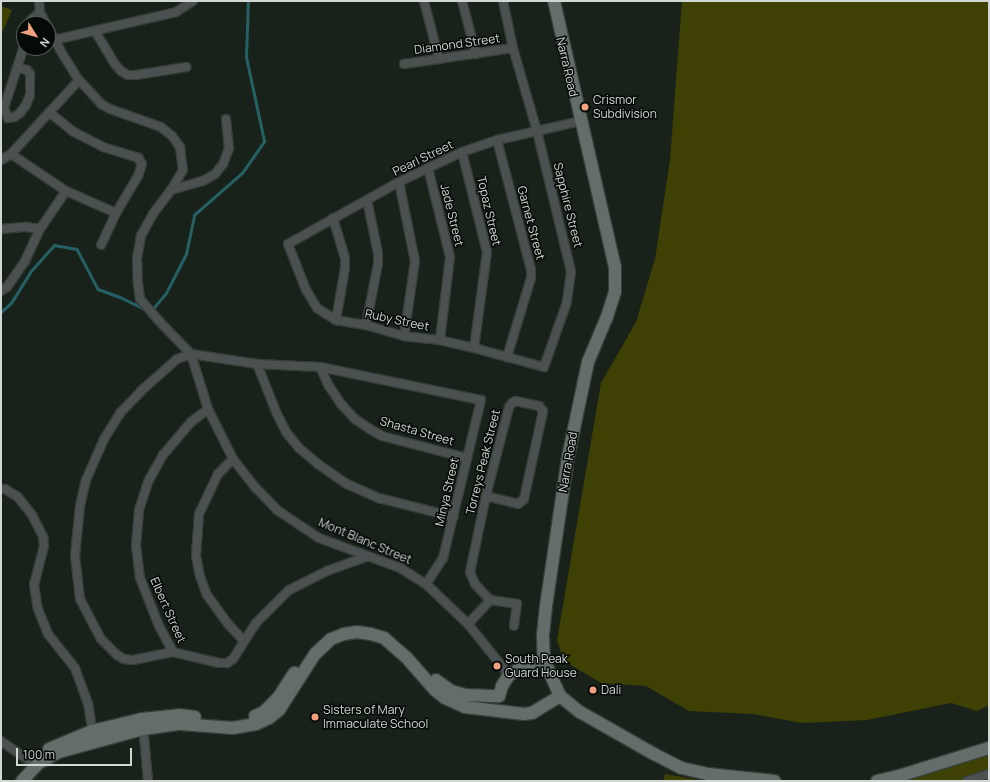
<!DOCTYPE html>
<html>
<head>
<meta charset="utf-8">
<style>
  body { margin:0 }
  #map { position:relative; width:990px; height:782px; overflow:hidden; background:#18221b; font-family:Manrope,sans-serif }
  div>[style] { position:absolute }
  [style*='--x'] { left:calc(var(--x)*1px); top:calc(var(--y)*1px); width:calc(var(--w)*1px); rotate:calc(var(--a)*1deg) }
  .green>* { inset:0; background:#3f4003 }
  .stream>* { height:2.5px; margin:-1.25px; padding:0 1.25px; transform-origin:1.25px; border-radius:1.25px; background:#256164 }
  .roads { filter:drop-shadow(1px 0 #363f38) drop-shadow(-1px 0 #363f38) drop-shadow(0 1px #363f38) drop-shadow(0 -1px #363f38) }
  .street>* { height:8px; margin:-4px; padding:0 4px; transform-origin:4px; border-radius:4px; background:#4b5150 }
  .secondary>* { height:12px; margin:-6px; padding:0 6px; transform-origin:6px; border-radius:6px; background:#636e6b }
  .dots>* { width:11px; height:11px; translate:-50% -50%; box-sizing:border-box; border:2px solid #060a07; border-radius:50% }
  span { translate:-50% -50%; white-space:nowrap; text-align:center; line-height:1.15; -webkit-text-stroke:3px #060a07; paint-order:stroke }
  .street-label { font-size:12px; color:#d1d8d3 }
  .poi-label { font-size:12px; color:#d1d8d3 }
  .left { translate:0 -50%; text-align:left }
  .frame { position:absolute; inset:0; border:2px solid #d1d8d3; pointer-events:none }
  .north { position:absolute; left:16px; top:16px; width:40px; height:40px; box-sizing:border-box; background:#060a07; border:1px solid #575c59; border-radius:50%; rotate:127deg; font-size:11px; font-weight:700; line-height:16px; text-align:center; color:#d1d8d3 }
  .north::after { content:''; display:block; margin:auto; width:14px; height:18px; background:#f2a080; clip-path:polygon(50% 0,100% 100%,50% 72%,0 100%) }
  .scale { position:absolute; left:16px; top:748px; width:116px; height:18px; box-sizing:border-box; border:2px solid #d1d8d3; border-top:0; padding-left:5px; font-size:12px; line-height:14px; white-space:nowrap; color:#d1d8d3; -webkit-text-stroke:3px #060a07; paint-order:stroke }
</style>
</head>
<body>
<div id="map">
  <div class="green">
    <div style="clip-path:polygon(682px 1px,989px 1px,989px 705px,977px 711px,951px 703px,867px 720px,802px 723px,753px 714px,689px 711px,646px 686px,601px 683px,564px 661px,557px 640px,601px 383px,636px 322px,655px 259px,670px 160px)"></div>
    <div style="clip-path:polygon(1px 6px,12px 10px,3px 31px,1px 30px)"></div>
    <div style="clip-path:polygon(989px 753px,989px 781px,894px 781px)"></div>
    <div style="clip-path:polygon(665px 774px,704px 781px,663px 781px)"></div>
  </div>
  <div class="stream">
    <div style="--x:151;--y:311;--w:23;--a:-50"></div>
    <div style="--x:166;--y:293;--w:44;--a:-62.9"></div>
    <div style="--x:186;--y:254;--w:40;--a:-78"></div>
    <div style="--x:194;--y:215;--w:64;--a:-41.2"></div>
    <div style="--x:242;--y:173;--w:39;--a:-55"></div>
    <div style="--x:264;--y:141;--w:86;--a:-102.1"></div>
    <div style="--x:246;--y:57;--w:56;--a:-88"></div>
    <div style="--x:1;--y:312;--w:13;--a:-42"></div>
    <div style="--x:11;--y:303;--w:36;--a:-58"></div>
    <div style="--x:30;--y:272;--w:36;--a:-48"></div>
    <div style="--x:54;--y:245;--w:23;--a:10"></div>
    <div style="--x:77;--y:249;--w:45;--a:62.3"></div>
    <div style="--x:98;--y:289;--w:23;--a:20"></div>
    <div style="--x:120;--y:297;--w:28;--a:26"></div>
  </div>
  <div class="roads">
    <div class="street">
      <div style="--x:39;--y:1;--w:11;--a:85"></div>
      <div style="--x:40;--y:12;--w:13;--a:63"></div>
      <div style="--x:424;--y:1;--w:60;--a:75.5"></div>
      <div style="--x:462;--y:1;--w:55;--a:75.2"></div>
      <div style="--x:503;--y:1;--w:48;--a:78"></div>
      <div style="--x:513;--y:48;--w:86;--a:73.9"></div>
      <div style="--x:537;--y:131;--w:145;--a:76.4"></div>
      <div style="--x:571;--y:272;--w:30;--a:98"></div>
      <div style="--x:567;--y:302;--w:69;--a:109.5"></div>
      <div style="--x:544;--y:367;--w:73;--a:-164.8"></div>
      <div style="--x:474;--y:348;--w:35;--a:-167"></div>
      <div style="--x:440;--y:340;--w:36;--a:-174"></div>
      <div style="--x:404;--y:336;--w:40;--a:-164"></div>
      <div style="--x:366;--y:325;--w:30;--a:-171"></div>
      <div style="--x:336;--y:320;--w:22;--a:-148"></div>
      <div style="--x:317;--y:308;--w:21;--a:-121"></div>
      <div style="--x:306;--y:290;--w:49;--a:-111.4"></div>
      <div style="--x:288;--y:244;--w:127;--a:-29.2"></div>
      <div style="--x:399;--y:182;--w:70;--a:-25.5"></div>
      <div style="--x:462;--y:152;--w:37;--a:-19"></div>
      <div style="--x:497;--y:140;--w:41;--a:-12.7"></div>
      <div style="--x:537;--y:131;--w:44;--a:-13.1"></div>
      <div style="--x:30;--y:24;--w:4;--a:-76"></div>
      <div style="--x:31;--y:20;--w:12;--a:-42"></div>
      <div style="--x:48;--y:27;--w:26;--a:62"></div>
      <div style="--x:60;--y:50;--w:36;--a:58"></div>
      <div style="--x:79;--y:80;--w:33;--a:47"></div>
      <div style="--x:101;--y:104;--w:10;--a:29"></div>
      <div style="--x:110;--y:109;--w:54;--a:19.4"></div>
      <div style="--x:161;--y:127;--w:14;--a:39"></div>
      <div style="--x:172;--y:136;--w:14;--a:54"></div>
      <div style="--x:180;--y:147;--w:23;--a:83"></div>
      <div style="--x:183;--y:170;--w:23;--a:121"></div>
      <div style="--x:171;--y:190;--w:30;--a:127"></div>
      <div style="--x:153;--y:214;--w:25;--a:119"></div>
      <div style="--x:141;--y:236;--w:23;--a:100"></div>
      <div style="--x:137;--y:259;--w:25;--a:88"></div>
      <div style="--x:138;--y:284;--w:15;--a:82"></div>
      <div style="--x:140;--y:299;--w:28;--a:49"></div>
      <div style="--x:158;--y:320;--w:47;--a:45.9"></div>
      <div style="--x:191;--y:354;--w:58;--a:72.8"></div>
      <div style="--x:208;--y:409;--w:56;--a:63.4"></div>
      <div style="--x:233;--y:459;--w:37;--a:52"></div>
      <div style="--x:256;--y:488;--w:30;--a:46"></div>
      <div style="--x:277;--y:510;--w:50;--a:33.7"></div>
      <div style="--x:319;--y:538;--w:86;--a:20.3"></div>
      <div style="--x:400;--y:568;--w:31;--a:32"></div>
      <div style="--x:426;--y:584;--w:58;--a:43.6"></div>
      <div style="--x:468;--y:624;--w:65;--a:51.2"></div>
      <div style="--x:95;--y:31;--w:39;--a:59"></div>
      <div style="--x:115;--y:64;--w:9;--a:49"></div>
      <div style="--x:121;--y:71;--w:8;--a:30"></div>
      <div style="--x:128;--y:75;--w:8;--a:0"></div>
      <div style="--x:136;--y:75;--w:51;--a:-9.1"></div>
      <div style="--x:54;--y:40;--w:125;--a:-12.9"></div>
      <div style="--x:176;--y:12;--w:20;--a:-33"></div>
      <div style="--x:404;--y:64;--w:110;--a:-8.4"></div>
      <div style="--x:17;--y:68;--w:10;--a:11"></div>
      <div style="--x:27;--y:70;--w:5;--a:53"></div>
      <div style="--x:30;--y:74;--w:21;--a:90"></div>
      <div style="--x:30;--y:95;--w:11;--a:112"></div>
      <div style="--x:26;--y:105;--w:10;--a:127"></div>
      <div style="--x:20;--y:113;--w:7;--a:146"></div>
      <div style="--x:14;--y:117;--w:6;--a:171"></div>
      <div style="--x:8;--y:118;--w:11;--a:-112"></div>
      <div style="--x:4;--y:108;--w:65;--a:-72.1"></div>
      <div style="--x:49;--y:112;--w:32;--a:39"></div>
      <div style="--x:74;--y:132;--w:33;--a:27"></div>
      <div style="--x:103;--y:147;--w:37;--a:17"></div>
      <div style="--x:138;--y:158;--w:7;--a:56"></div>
      <div style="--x:142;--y:164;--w:13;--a:108"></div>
      <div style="--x:138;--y:176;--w:43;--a:120.7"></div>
      <div style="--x:116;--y:213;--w:35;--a:115"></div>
      <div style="--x:497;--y:140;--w:134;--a:75.3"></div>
      <div style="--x:531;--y:270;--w:8;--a:90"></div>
      <div style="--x:531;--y:278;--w:83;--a:106.9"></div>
      <div style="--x:462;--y:152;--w:103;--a:76"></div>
      <div style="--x:487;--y:252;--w:97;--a:97.7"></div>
      <div style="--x:11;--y:154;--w:66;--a:33.9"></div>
      <div style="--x:66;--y:191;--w:55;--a:23.7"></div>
      <div style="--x:1;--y:160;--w:12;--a:-31"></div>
      <div style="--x:11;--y:154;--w:100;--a:-47.4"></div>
      <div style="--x:428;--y:168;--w:92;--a:76.1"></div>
      <div style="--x:450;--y:257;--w:84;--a:96.9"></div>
      <div style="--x:399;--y:182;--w:81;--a:78.6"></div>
      <div style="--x:415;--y:261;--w:76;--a:98.3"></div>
      <div style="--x:171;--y:190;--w:33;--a:-16"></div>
      <div style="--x:203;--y:181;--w:14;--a:-30"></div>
      <div style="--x:215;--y:174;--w:13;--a:-51"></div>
      <div style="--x:223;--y:164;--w:17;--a:-69"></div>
      <div style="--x:229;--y:148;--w:29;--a:-96"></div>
      <div style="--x:333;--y:218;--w:42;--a:73.3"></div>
      <div style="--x:345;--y:258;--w:10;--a:90"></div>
      <div style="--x:345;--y:268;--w:53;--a:99.8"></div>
      <div style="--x:1;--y:229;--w:25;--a:-5"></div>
      <div style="--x:26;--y:227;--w:14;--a:8"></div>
      <div style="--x:1;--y:291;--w:7;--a:-34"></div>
      <div style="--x:7;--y:287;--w:32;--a:-55"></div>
      <div style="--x:25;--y:261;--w:35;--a:-65"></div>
      <div style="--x:40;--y:229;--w:46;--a:-55.6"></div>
      <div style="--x:366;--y:325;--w:62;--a:-78.9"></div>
      <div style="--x:378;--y:264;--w:11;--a:-90"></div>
      <div style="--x:378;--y:253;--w:54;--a:-101.7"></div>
      <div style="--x:257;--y:364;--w:54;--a:68.2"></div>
      <div style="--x:277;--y:414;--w:20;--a:63"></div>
      <div style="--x:286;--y:432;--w:21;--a:51"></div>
      <div style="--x:299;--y:448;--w:25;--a:40"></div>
      <div style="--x:318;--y:464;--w:35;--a:35"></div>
      <div style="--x:347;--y:484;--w:35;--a:24"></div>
      <div style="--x:379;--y:498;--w:77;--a:14.2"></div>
      <div style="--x:320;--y:367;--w:21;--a:65"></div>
      <div style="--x:329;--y:386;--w:22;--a:56"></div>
      <div style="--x:341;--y:404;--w:21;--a:47"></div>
      <div style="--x:355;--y:419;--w:18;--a:34"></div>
      <div style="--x:370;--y:429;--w:14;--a:30"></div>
      <div style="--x:382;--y:436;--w:88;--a:14.5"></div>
      <div style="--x:233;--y:459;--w:21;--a:135"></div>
      <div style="--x:218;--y:474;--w:44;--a:115.4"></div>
      <div style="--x:199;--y:514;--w:42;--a:94.1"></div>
      <div style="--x:196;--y:556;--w:20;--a:79"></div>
      <div style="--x:200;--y:576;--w:20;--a:70"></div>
      <div style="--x:207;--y:595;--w:36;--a:54"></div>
      <div style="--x:228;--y:624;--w:23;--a:47"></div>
      <div style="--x:1;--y:489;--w:4;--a:0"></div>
      <div style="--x:5;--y:489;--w:15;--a:32"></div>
      <div style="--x:18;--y:497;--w:23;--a:52"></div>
      <div style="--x:32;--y:515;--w:25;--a:63"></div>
      <div style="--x:43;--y:537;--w:9;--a:84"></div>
      <div style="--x:44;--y:546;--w:40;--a:104.4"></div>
      <div style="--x:34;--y:585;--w:24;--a:81"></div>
      <div style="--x:38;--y:609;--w:27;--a:68"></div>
      <div style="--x:48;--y:634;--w:43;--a:51.5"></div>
      <div style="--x:75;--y:668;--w:37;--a:70"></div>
      <div style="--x:88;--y:703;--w:33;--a:81"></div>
      <div style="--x:486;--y:496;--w:33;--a:14"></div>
      <div style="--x:518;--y:504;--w:8;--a:-40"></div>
      <div style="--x:524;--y:499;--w:90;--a:-77.8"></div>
      <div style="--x:543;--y:411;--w:6;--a:-129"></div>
      <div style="--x:539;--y:406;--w:24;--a:-168"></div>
      <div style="--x:516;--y:401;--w:4;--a:153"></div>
      <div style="--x:512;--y:403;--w:5;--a:127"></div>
      <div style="--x:509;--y:407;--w:92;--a:104.5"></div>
      <div style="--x:486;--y:496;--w:78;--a:101.9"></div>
      <div style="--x:470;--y:572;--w:13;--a:67"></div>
      <div style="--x:475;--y:584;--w:22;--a:47"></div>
      <div style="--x:490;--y:600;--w:27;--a:8"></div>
      <div style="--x:517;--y:604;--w:22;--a:98"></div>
      <div style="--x:366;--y:557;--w:41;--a:160.3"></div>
      <div style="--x:327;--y:571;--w:42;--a:153.4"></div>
      <div style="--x:289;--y:590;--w:47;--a:135"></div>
      <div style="--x:256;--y:623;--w:43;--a:122.6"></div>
      <div style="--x:233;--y:659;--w:7;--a:146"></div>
      <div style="--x:227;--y:663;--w:8;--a:180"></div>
      <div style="--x:219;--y:663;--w:47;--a:-166.6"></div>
      <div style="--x:173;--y:652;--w:41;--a:168.7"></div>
      <div style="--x:133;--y:660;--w:9;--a:-174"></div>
      <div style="--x:124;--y:659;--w:8;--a:-150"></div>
      <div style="--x:117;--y:655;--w:23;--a:-135"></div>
      <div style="--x:101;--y:639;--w:45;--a:-117.7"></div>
      <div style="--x:80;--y:599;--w:43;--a:-96.6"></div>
      <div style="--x:75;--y:556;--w:50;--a:-84.3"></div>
      <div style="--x:80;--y:506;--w:27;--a:-77"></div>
      <div style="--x:86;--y:480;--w:45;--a:-66.3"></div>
      <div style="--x:104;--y:439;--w:31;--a:-58"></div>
      <div style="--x:120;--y:413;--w:30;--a:-46"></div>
      <div style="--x:141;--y:391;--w:48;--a:-41.6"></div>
      <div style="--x:177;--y:359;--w:15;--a:-20"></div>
      <div style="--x:191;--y:354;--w:67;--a:8.6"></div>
      <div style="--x:257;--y:364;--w:63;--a:2.7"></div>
      <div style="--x:320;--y:367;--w:164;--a:11.6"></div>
      <div style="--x:481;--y:400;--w:163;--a:103.5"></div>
      <div style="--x:443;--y:558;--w:31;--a:123"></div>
      <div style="--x:468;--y:624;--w:33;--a:-47"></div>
      <div style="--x:173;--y:652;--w:30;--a:-118"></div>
      <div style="--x:159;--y:626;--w:52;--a:-111.6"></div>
      <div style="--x:140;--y:578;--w:33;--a:-97"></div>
      <div style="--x:136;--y:545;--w:35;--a:-85"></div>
      <div style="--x:139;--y:510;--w:32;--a:-72"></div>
      <div style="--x:149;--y:480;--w:29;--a:-61"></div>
      <div style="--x:163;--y:455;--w:43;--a:-49.7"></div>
      <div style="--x:191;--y:422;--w:21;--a:-37"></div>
      <div style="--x:143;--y:725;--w:56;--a:84.9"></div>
      <div style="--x:1;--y:741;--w:35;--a:35"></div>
      <div style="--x:30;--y:761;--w:7;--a:56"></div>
      <div style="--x:967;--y:781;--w:23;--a:-18"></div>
    </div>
    <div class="secondary">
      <div style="--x:554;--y:1;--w:273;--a:77.1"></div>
      <div style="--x:615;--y:267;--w:25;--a:90"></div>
      <div style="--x:615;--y:292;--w:28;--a:108"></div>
      <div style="--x:606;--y:319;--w:47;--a:112.7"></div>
      <div style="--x:588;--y:362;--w:97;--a:101.9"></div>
      <div style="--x:568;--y:457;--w:151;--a:98.4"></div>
      <div style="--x:546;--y:606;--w:31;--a:96"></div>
      <div style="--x:543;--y:637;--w:23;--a:88"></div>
      <div style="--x:544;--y:660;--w:39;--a:66"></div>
      <div style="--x:560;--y:696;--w:26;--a:39"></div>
      <div style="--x:580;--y:712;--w:85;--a:29.6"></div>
      <div style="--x:654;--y:754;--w:31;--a:27"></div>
      <div style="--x:682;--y:768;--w:27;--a:13"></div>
      <div style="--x:708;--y:774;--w:67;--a:6"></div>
      <div style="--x:436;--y:680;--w:19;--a:36"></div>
      <div style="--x:451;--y:691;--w:15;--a:16"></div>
      <div style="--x:465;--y:695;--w:34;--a:2"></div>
      <div style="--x:499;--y:696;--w:10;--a:-73"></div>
      <div style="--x:502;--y:686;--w:13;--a:-58"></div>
      <div style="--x:509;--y:675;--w:23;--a:-29"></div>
      <div style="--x:529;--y:664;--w:16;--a:-15"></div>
      <div style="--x:255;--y:716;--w:10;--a:-24"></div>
      <div style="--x:264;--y:712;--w:20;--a:-45"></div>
      <div style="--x:278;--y:698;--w:30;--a:-57"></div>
      <div style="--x:49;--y:749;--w:47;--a:-22.7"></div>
      <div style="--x:92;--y:731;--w:51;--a:-13.5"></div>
      <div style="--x:142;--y:719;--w:37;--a:-6"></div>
      <div style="--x:179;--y:715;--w:16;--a:7"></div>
      <div style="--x:22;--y:781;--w:25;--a:-47"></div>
      <div style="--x:39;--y:763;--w:23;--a:-29"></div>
      <div style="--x:59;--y:752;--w:87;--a:-15.3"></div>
      <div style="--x:143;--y:729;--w:37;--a:-8"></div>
      <div style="--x:180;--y:724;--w:53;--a:4.3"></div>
      <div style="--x:233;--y:728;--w:23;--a:-10"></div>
      <div style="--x:256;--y:724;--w:14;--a:-25"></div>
      <div style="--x:269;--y:718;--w:13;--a:-39"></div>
      <div style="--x:279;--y:710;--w:67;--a:-57.3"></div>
      <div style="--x:315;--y:654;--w:22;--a:-43"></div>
      <div style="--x:331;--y:639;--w:14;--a:-21"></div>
      <div style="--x:344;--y:634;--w:13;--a:-9"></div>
      <div style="--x:357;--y:632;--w:14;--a:8"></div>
      <div style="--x:371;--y:634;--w:14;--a:17"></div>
      <div style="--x:384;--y:638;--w:29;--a:41"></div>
      <div style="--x:406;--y:657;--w:44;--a:48.7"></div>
      <div style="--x:435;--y:690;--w:13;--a:39"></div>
      <div style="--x:445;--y:698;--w:22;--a:24"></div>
      <div style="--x:465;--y:707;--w:59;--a:6.8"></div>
      <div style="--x:524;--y:714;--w:8;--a:-7"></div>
      <div style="--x:532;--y:713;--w:33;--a:-31"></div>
      <div style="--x:877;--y:781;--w:26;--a:-13"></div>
      <div style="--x:902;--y:775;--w:91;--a:-17.2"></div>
    </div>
  </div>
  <div class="dots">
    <div style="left:585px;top:107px;background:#f2a080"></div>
    <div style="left:497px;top:666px;background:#f2a080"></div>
    <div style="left:593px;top:690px;background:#f2a080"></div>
    <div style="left:315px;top:717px;background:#f2a080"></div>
  </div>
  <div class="street-label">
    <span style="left:457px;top:44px;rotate:-8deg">Diamond Street</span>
    <span style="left:567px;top:67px;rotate:77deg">Narra Road</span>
    <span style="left:423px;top:158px;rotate:-26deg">Pearl Street</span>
    <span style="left:568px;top:205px;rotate:76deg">Sapphire Street</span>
    <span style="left:489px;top:211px;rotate:77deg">Topaz Street</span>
    <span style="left:452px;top:215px;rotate:76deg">Jade Street</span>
    <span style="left:531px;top:223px;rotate:75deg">Garnet Street</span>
    <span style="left:397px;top:320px;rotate:12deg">Ruby Street</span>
    <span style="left:417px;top:431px;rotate:16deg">Shasta Street</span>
    <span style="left:483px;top:462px;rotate:-76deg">Torreys Peak Street</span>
    <span style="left:568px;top:462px;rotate:-80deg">Narra Road</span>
    <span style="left:447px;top:492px;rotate:-77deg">Minya Street</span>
    <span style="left:365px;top:541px;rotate:23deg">Mont Blanc Street</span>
    <span style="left:168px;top:610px;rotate:66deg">Elbert Street</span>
  </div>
  <div class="poi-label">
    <span class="left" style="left:593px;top:107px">Crismor<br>Subdivision</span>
    <span class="left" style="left:505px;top:666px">South Peak<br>Guard House</span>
    <span class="left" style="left:601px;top:690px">Dali</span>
    <span class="left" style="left:323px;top:717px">Sisters of Mary<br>Immaculate School</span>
  </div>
  <div class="frame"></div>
  <div class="north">N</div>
  <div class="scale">100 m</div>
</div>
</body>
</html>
